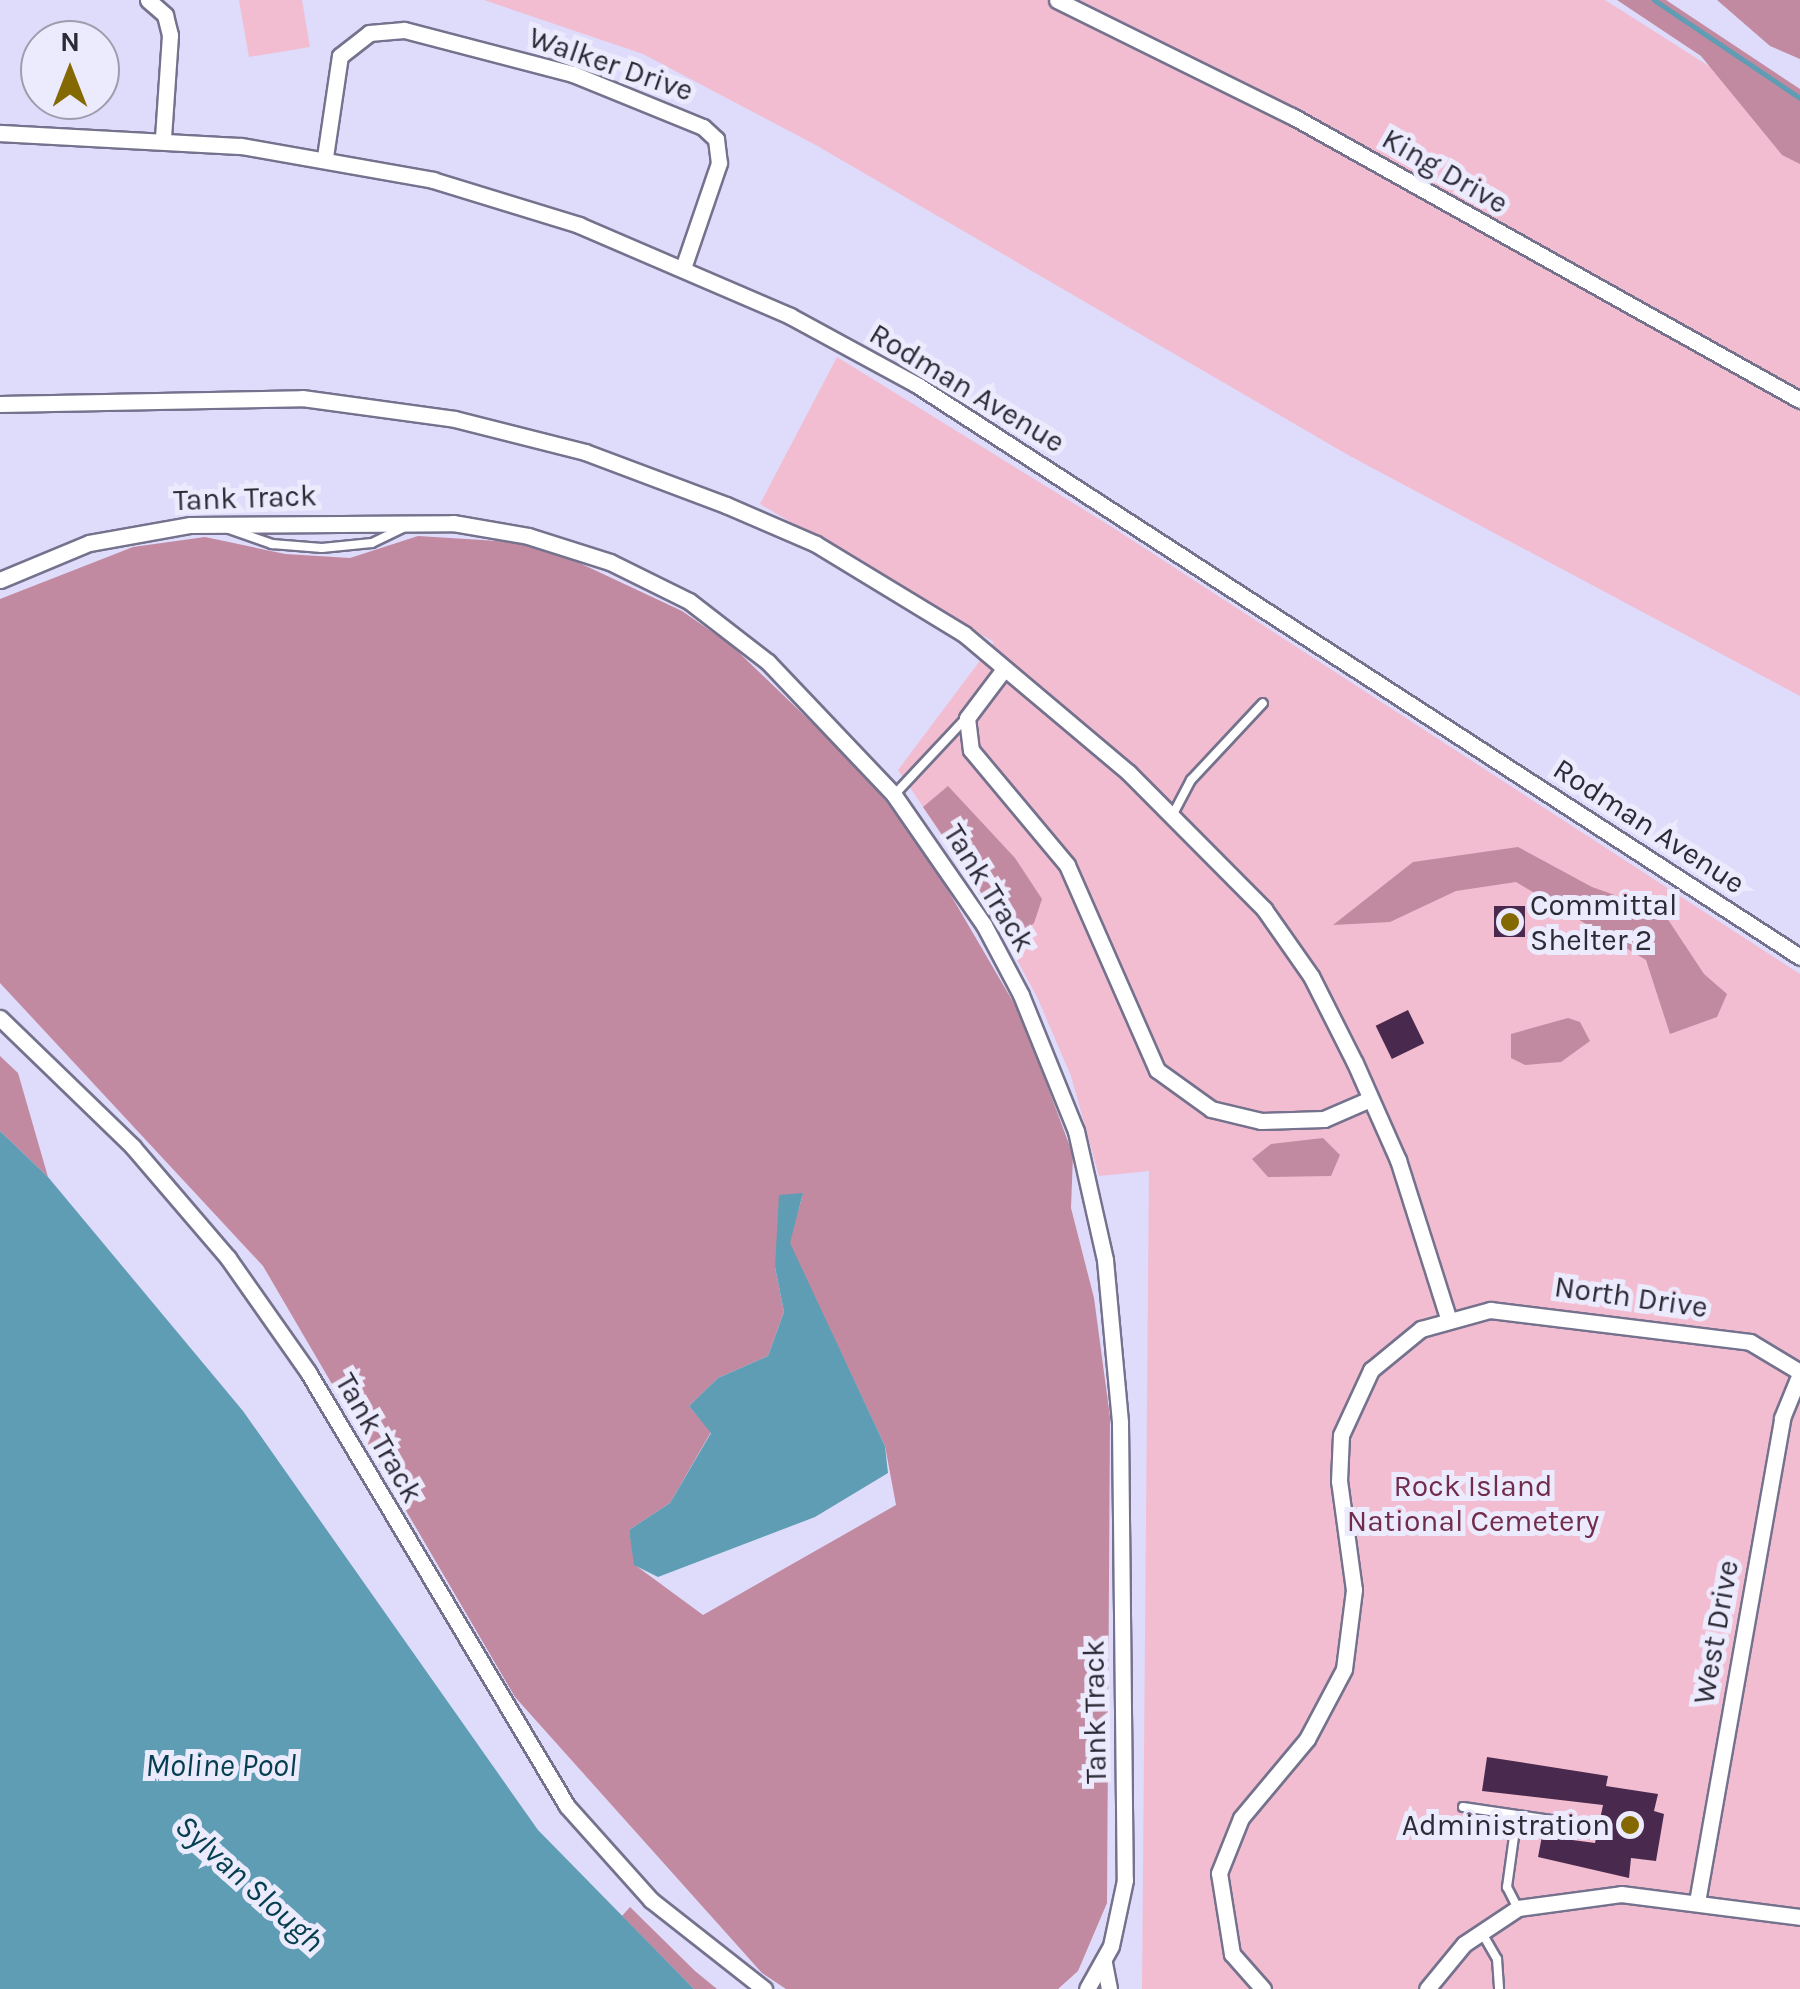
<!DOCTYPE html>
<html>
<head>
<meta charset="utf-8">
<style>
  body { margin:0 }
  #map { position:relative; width:1800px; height:1989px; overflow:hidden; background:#dedbfb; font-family:Karla,sans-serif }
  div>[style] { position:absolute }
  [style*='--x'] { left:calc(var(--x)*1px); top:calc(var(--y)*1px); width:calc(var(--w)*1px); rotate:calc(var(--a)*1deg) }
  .green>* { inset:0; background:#f2bdd1 }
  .forest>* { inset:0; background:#c28aa0 }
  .water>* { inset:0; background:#5f9db5 }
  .stream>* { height:5px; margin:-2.5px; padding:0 2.5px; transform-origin:2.5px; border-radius:2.5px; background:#5f9db5 }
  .building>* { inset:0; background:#492a4e; transform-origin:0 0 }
  .roads { filter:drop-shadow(2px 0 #74728d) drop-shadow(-2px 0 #74728d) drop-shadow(0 2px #74728d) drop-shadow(0 -2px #74728d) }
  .lane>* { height:8px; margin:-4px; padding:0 4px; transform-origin:4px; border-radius:4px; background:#fff }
  .street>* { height:15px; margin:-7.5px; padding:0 7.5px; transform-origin:7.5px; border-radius:7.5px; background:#fff }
  .dots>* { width:28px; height:28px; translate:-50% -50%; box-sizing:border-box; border:5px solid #eceafd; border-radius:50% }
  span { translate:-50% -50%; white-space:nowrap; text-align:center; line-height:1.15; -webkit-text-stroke:10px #eceafd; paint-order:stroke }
  .street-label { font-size:30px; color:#2b2a35 }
  .poi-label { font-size:30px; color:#2b2a35 }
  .left { translate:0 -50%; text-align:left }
  .right { translate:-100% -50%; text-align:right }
  .park-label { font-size:30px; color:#712c4c }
  .water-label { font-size:32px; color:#043e4f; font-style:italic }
  .north { position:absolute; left:20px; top:20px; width:100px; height:100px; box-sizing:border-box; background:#eceafd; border:2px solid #9f9dad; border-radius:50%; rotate:0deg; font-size:28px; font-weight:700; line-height:40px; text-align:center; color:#2b2a35 }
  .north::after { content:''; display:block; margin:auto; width:35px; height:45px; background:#846902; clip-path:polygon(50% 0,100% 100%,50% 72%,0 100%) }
</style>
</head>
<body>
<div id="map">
  <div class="green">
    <div style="clip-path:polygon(239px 0,302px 0,310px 47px,249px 57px)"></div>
    <div style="clip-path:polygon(484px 0,1605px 0,1756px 96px,1800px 107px,1800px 696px,1348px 455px,814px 144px,643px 54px)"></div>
    <div style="clip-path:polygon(837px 357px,1112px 527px,1800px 974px,1800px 1989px,1142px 1989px,1149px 1171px,1099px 1176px,1071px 1076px,1038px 999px,978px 887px,898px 770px,994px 642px,760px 504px)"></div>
  </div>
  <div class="forest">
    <div style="clip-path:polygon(1617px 0,1666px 0,1800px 89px,1800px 164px,1782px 155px,1701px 56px)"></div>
    <div style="clip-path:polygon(1717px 0,1800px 0,1800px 59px,1770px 46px)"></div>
    <div style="clip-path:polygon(evenodd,418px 536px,513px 542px,571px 559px,682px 611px,731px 645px,858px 767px,921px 844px,1022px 1017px,1073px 1155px,1071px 1208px,1094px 1298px,1110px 1417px,1107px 1903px,1078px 1971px,1058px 1989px,786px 1989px,762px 1973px,515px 1697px,263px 1266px,0 983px,0 599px,133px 547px,205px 537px,285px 554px,350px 558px,418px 536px,803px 1194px,789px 1243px,885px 1446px,896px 1505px,703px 1615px,635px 1565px,629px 1530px,670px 1503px,711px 1432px,689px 1406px,718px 1378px,768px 1356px,784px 1312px,775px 1267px,803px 1194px)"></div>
    <div style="clip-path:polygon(948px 786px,1015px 858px,1042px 899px,1034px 923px,1014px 941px,923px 807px)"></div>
    <div style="clip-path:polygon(1518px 847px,1592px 887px,1663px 912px,1704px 974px,1727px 994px,1717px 1017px,1670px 1034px,1646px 960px,1516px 882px,1456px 891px,1390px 922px,1333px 925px,1413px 862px)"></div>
    <div style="clip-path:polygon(1568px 1018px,1580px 1022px,1590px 1041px,1561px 1062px,1525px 1065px,1511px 1058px,1511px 1034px)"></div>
    <div style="clip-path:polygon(0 1056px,18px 1073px,48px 1177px,0 1131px)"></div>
    <div style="clip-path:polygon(1323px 1138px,1340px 1155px,1331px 1176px,1268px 1177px,1252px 1159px,1271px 1144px)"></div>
    <div style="clip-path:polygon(630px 1907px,695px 1971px,717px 1989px,694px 1989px,622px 1916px)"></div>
  </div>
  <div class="water">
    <div style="clip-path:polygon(0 1131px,48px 1177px,243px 1411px,538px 1830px,694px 1989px,0 1989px)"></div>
    <div style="clip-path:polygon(803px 1193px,790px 1243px,885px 1446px,888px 1473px,815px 1517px,658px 1577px,634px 1565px,629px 1530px,670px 1503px,711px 1433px,689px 1406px,718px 1378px,768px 1356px,784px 1312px,775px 1267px,779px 1195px)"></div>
  </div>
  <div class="stream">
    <div style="--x:1654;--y:0;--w:176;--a:33.9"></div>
  </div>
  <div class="building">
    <div style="left:1494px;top:906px;width:31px;height:31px"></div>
    <div style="left:1408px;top:1010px;width:37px;height:36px;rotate:64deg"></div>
    <div style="clip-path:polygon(1487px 1757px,1608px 1776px,1606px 1786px,1658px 1794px,1654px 1811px,1664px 1814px,1656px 1861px,1631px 1858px,1629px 1878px,1538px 1857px,1542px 1836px,1595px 1843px,1603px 1805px,1482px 1791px)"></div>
  </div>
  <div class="roads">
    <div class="lane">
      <div style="--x:229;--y:529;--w:46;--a:19.2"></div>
      <div style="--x:272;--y:544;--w:50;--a:4.6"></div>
      <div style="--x:322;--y:548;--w:50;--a:-5.7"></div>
      <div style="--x:372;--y:543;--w:34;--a:-26"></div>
      <div style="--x:894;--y:795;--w:105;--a:-46.9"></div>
      <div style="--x:1172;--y:816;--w:41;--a:-62.2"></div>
      <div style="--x:1191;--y:780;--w:105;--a:-46.9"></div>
      <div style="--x:1463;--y:1807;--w:123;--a:8.4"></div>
      <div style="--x:1517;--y:1815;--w:73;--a:97.9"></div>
      <div style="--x:1507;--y:1887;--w:22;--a:63"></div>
      <div style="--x:1482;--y:1933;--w:30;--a:60"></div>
      <div style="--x:1497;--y:1959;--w:30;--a:86"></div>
    </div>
    <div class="street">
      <div style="--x:148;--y:0;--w:23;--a:41"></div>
      <div style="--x:165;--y:15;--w:21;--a:76"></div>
      <div style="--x:170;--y:35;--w:103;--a:93.9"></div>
      <div style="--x:1057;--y:0;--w:262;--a:26.3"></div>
      <div style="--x:1292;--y:116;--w:582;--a:29.21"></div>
      <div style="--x:0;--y:133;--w:241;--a:3.1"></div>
      <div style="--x:241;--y:146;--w:195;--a:10"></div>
      <div style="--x:433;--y:180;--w:153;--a:17.1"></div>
      <div style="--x:579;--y:225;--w:230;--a:23.3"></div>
      <div style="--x:790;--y:316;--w:145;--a:28.5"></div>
      <div style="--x:917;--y:385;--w:1052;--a:32.93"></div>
      <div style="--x:325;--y:157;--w:102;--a:-81.6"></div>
      <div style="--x:340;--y:56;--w:37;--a:-38"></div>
      <div style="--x:369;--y:33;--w:35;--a:-5"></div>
      <div style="--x:404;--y:30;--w:175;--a:14.6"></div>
      <div style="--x:573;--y:74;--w:140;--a:22.2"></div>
      <div style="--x:703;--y:127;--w:18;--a:43"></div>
      <div style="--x:716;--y:139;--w:24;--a:83"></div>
      <div style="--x:719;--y:163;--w:111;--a:108.9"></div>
      <div style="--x:0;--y:404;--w:302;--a:-1.1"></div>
      <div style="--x:302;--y:398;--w:154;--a:7.8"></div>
      <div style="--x:455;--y:419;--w:134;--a:14.2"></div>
      <div style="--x:585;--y:452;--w:151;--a:20.6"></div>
      <div style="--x:726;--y:505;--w:98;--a:23.4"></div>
      <div style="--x:816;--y:544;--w:173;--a:31.3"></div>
      <div style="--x:964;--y:634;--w:216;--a:40.1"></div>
      <div style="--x:1129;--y:773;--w:192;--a:45.2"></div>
      <div style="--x:1264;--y:909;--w:82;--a:55"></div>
      <div style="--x:1311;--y:976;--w:97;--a:63.2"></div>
      <div style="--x:1355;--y:1063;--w:106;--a:66.1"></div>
      <div style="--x:1398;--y:1160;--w:166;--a:72.4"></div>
      <div style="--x:0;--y:580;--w:96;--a:-22.6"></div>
      <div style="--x:89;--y:543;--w:103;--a:-10.1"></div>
      <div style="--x:190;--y:525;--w:263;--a:-0.4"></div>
      <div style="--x:453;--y:523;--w:76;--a:9.8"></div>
      <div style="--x:528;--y:536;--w:86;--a:17.6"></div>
      <div style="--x:610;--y:562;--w:88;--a:26.3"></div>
      <div style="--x:689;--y:601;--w:100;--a:37.7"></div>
      <div style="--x:768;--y:662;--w:183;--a:46.5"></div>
      <div style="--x:894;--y:795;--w:158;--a:55.3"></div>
      <div style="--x:984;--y:925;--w:79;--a:62.1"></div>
      <div style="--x:1021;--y:995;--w:147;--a:68"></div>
      <div style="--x:1076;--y:1131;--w:132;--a:77.3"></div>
      <div style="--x:1105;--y:1260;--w:164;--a:84.7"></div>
      <div style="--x:1120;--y:1423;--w:457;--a:89.4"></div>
      <div style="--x:1125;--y:1880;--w:67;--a:102"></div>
      <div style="--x:1111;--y:1946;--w:49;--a:119.2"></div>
      <div style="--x:1004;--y:669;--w:61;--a:127.1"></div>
      <div style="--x:967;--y:718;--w:32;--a:83"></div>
      <div style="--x:971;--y:750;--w:150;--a:50.1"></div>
      <div style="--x:1067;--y:865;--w:224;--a:66.3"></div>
      <div style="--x:1157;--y:1070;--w:67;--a:35.8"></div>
      <div style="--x:1211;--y:1109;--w:51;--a:13.5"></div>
      <div style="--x:1261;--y:1121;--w:63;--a:-1.8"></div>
      <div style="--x:1324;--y:1119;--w:50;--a:-23.5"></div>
      <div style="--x:0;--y:1018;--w:185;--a:44.1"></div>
      <div style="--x:133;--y:1147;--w:146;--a:49.4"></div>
      <div style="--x:228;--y:1258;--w:139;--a:54.9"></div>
      <div style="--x:308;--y:1372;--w:505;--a:59.17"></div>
      <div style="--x:567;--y:1806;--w:126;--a:48.2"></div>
      <div style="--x:651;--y:1900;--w:144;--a:38.2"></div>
      <div style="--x:1697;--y:1902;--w:491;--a:-80"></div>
      <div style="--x:1782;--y:1418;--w:48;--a:-67.8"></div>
      <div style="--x:1104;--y:1963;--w:26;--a:79"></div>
      <div style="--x:1263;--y:1989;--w:47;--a:-131.5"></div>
      <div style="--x:1232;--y:1954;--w:82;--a:-99.1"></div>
      <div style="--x:1219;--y:1873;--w:59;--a:-68.2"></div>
      <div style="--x:1241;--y:1818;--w:103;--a:-50.1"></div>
      <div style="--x:1307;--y:1739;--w:79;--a:-62.1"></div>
      <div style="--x:1344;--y:1669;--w:80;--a:-82.8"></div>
      <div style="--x:1354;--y:1590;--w:110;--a:-97.8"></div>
      <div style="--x:1339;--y:1481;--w:46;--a:-87.5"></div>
      <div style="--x:1341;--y:1435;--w:72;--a:-65.2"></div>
      <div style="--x:1371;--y:1370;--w:65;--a:-39.4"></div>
      <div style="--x:1421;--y:1329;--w:72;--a:-15.4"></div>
      <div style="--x:1490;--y:1310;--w:262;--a:7"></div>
      <div style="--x:1750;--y:1342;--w:58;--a:31"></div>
      <div style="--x:1427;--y:1989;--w:58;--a:-50.6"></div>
      <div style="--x:1464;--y:1944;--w:65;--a:-33.7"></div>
      <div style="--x:1518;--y:1908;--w:104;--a:-7.7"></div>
      <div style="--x:1621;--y:1894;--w:180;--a:7.3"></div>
    </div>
  </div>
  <div class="dots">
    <div style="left:1510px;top:922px;background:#846902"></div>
    <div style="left:1630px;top:1825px;background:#846902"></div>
  </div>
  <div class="street-label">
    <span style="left:611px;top:64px;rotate:19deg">Walker Drive</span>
    <span style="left:1445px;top:171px;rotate:30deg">King Drive</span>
    <span style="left:967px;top:388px;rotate:31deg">Rodman Avenue</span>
    <span style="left:245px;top:498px;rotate:-2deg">Tank Track</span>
    <span style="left:1649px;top:826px;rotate:33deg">Rodman Avenue</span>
    <span style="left:989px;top:888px;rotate:58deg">Tank Track</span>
    <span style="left:1631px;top:1297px;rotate:8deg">North Drive</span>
    <span style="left:379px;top:1438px;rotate:60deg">Tank Track</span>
    <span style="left:1716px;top:1632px;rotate:-80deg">West Drive</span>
    <span style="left:1095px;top:1712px;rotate:-91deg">Tank Track</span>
  </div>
  <div class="poi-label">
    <span class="left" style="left:1530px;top:922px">Committal<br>Shelter 2</span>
    <span class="right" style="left:1610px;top:1825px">Administration</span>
  </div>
  <div class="park-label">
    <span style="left:1473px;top:1503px">Rock Island<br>National Cemetery</span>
  </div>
  <div class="water-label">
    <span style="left:221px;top:1766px">Moline Pool</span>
    <span style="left:249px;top:1884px;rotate:42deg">Sylvan Slough</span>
  </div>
  <div class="north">N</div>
</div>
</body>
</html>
